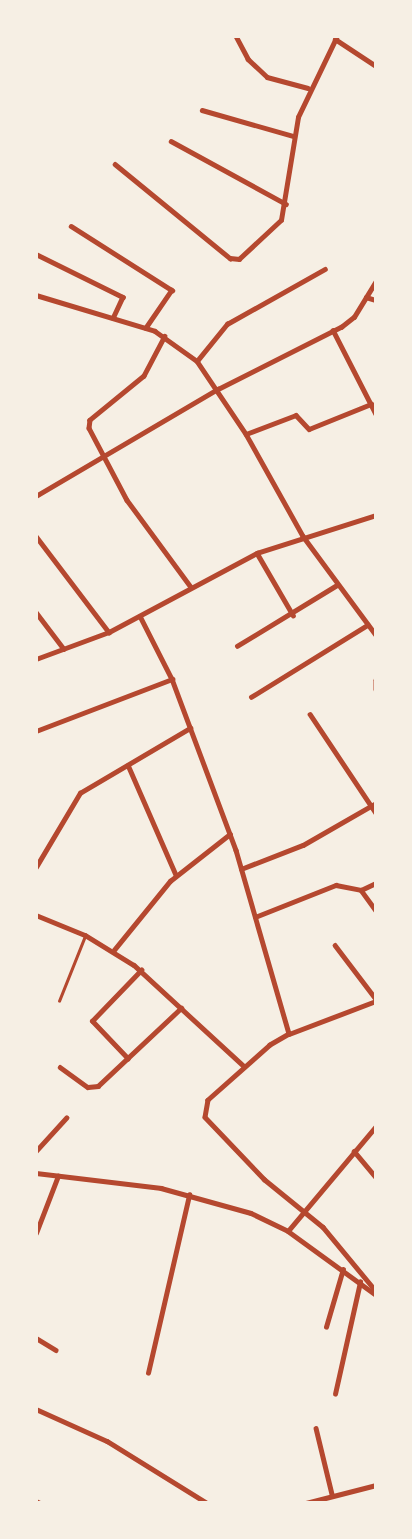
<!DOCTYPE html>
<html>
<head>
<meta charset="utf-8">
<style>
  body { margin:0 }
  #map { position:relative; width:412px; height:1539px; overflow:hidden; background:#f6efe4; font-family:Spectral,serif }
  div>[style] { position:absolute }
  [style*='--x'] { left:calc(var(--x)*1px); top:calc(var(--y)*1px); width:calc(var(--w)*1px); rotate:calc(var(--a)*1deg) }
  .service>* { height:2.5px; margin:-1.25px; padding:0 1.25px; transform-origin:1.25px; border-radius:1.25px; background:#b5482f }
  .minor>* { height:4.5px; margin:-2.25px; padding:0 2.25px; transform-origin:2.25px; border-radius:2.25px; background:#b5482f }
  span { translate:-50% -50%; white-space:nowrap; text-align:center; line-height:1.15; -webkit-text-stroke:4px #f6efe4; paint-order:stroke }
  .frame { position:absolute; inset:0; border:38px solid #f6efe4; pointer-events:none }
</style>
</head>
<body>
<div id="map">
  <div class="service">
    <div style="--x:59;--y:1001;--w:70;--a:-68.2"></div>
  </div>
  <div class="minor">
    <div style="--x:236;--y:36;--w:26;--a:62"></div>
    <div style="--x:248;--y:59;--w:26;--a:43"></div>
    <div style="--x:267;--y:77;--w:42;--a:15"></div>
    <div style="--x:335;--y:39;--w:49;--a:33.4"></div>
    <div style="--x:202;--y:110;--w:95;--a:15.9"></div>
    <div style="--x:171;--y:141;--w:131;--a:28.7"></div>
    <div style="--x:115;--y:164;--w:149;--a:39.3"></div>
    <div style="--x:230;--y:258;--w:9;--a:6"></div>
    <div style="--x:239;--y:259;--w:57;--a:-42.9"></div>
    <div style="--x:281;--y:220;--w:104;--a:-80.6"></div>
    <div style="--x:298;--y:117;--w:90;--a:-64.3"></div>
    <div style="--x:71;--y:226;--w:120;--a:32.4"></div>
    <div style="--x:172;--y:290;--w:46;--a:124.4"></div>
    <div style="--x:36;--y:254;--w:97;--a:26.3"></div>
    <div style="--x:123;--y:297;--w:23;--a:115"></div>
    <div style="--x:36;--y:295;--w:124;--a:16.8"></div>
    <div style="--x:155;--y:331;--w:52;--a:35.5"></div>
    <div style="--x:197;--y:361;--w:88;--a:56.1"></div>
    <div style="--x:246;--y:434;--w:117;--a:60.8"></div>
    <div style="--x:303;--y:536;--w:123;--a:53.6"></div>
    <div style="--x:366;--y:297;--w:10;--a:17"></div>
    <div style="--x:333;--y:330;--w:94;--a:62.9"></div>
    <div style="--x:165;--y:336;--w:45;--a:117.7"></div>
    <div style="--x:144;--y:376;--w:70;--a:140.8"></div>
    <div style="--x:90;--y:420;--w:8;--a:97"></div>
    <div style="--x:89;--y:428;--w:81;--a:62.2"></div>
    <div style="--x:127;--y:500;--w:108;--a:53.7"></div>
    <div style="--x:197;--y:361;--w:48;--a:-51"></div>
    <div style="--x:227;--y:324;--w:112;--a:-29.3"></div>
    <div style="--x:246;--y:434;--w:53;--a:-20.8"></div>
    <div style="--x:296;--y:415;--w:19;--a:47"></div>
    <div style="--x:309;--y:429;--w:67;--a:-22"></div>
    <div style="--x:36;--y:496;--w:211;--a:-30.5"></div>
    <div style="--x:218;--y:389;--w:138;--a:-26.8"></div>
    <div style="--x:341;--y:327;--w:16;--a:-38"></div>
    <div style="--x:354;--y:317;--w:42;--a:-58.6"></div>
    <div style="--x:36;--y:536;--w:121;--a:52.8"></div>
    <div style="--x:257;--y:553;--w:72;--a:59.9"></div>
    <div style="--x:36;--y:612;--w:46;--a:52.9"></div>
    <div style="--x:140;--y:616;--w:71;--a:63.1"></div>
    <div style="--x:172;--y:679;--w:183;--a:69.5"></div>
    <div style="--x:236;--y:850;--w:191;--a:73.9"></div>
    <div style="--x:289;--y:1034;--w:22;--a:150"></div>
    <div style="--x:270;--y:1045;--w:83;--a:138.4"></div>
    <div style="--x:208;--y:1100;--w:17;--a:100"></div>
    <div style="--x:205;--y:1117;--w:86;--a:46.4"></div>
    <div style="--x:264;--y:1179;--w:76;--a:39.1"></div>
    <div style="--x:323;--y:1227;--w:83;--a:50.4"></div>
    <div style="--x:237;--y:646;--w:117;--a:-31.4"></div>
    <div style="--x:36;--y:659;--w:78;--a:-20.3"></div>
    <div style="--x:109;--y:632;--w:168;--a:-28.1"></div>
    <div style="--x:257;--y:553;--w:125;--a:-17.7"></div>
    <div style="--x:376;--y:680;--w:9;--a:90"></div>
    <div style="--x:251;--y:697;--w:137;--a:-31.8"></div>
    <div style="--x:310;--y:714;--w:119;--a:56.3"></div>
    <div style="--x:36;--y:731;--w:146;--a:-20.9"></div>
    <div style="--x:128;--y:765;--w:120;--a:66.4"></div>
    <div style="--x:36;--y:867;--w:86;--a:-59.3"></div>
    <div style="--x:80;--y:793;--w:128;--a:-30.6"></div>
    <div style="--x:241;--y:869;--w:66;--a:-21.2"></div>
    <div style="--x:303;--y:845;--w:84;--a:-29.9"></div>
    <div style="--x:361;--y:890;--w:26;--a:54"></div>
    <div style="--x:36;--y:915;--w:53;--a:22.2"></div>
    <div style="--x:85;--y:935;--w:57;--a:31.5"></div>
    <div style="--x:134;--y:965;--w:149;--a:42.6"></div>
    <div style="--x:255;--y:917;--w:87;--a:-21.6"></div>
    <div style="--x:336;--y:885;--w:25;--a:11"></div>
    <div style="--x:361;--y:890;--w:17;--a:-25"></div>
    <div style="--x:335;--y:945;--w:68;--a:52.8"></div>
    <div style="--x:114;--y:950;--w:89;--a:-50.9"></div>
    <div style="--x:170;--y:881;--w:76;--a:-38.1"></div>
    <div style="--x:289;--y:1034;--w:93;--a:-20.8"></div>
    <div style="--x:128;--y:1059;--w:52;--a:-133.5"></div>
    <div style="--x:92;--y:1021;--w:71;--a:-46.1"></div>
    <div style="--x:60;--y:1067;--w:34;--a:36"></div>
    <div style="--x:88;--y:1087;--w:10;--a:-6"></div>
    <div style="--x:98;--y:1086;--w:114;--a:-43.2"></div>
    <div style="--x:36;--y:1151;--w:45;--a:-47.7"></div>
    <div style="--x:354;--y:1151;--w:34;--a:50"></div>
    <div style="--x:36;--y:1173;--w:126;--a:6.8"></div>
    <div style="--x:161;--y:1188;--w:93;--a:15.5"></div>
    <div style="--x:251;--y:1213;--w:41;--a:25.9"></div>
    <div style="--x:288;--y:1231;--w:109;--a:36"></div>
    <div style="--x:288;--y:1231;--w:137;--a:-50"></div>
    <div style="--x:36;--y:1233;--w:61;--a:-68.9"></div>
    <div style="--x:326;--y:1327;--w:60;--a:-73.7"></div>
    <div style="--x:36;--y:1338;--w:23;--a:31"></div>
    <div style="--x:148;--y:1373;--w:183;--a:-77"></div>
    <div style="--x:335;--y:1394;--w:115;--a:-77.4"></div>
    <div style="--x:36;--y:1409;--w:78;--a:24.3"></div>
    <div style="--x:107;--y:1441;--w:118;--a:31.8"></div>
    <div style="--x:316;--y:1428;--w:68;--a:76.4"></div>
    <div style="--x:36;--y:1501;--w:4;--a:27"></div>
    <div style="--x:306;--y:1503;--w:72;--a:-14.4"></div>
  </div>
  <div class="frame"></div>
</div>
</body>
</html>
